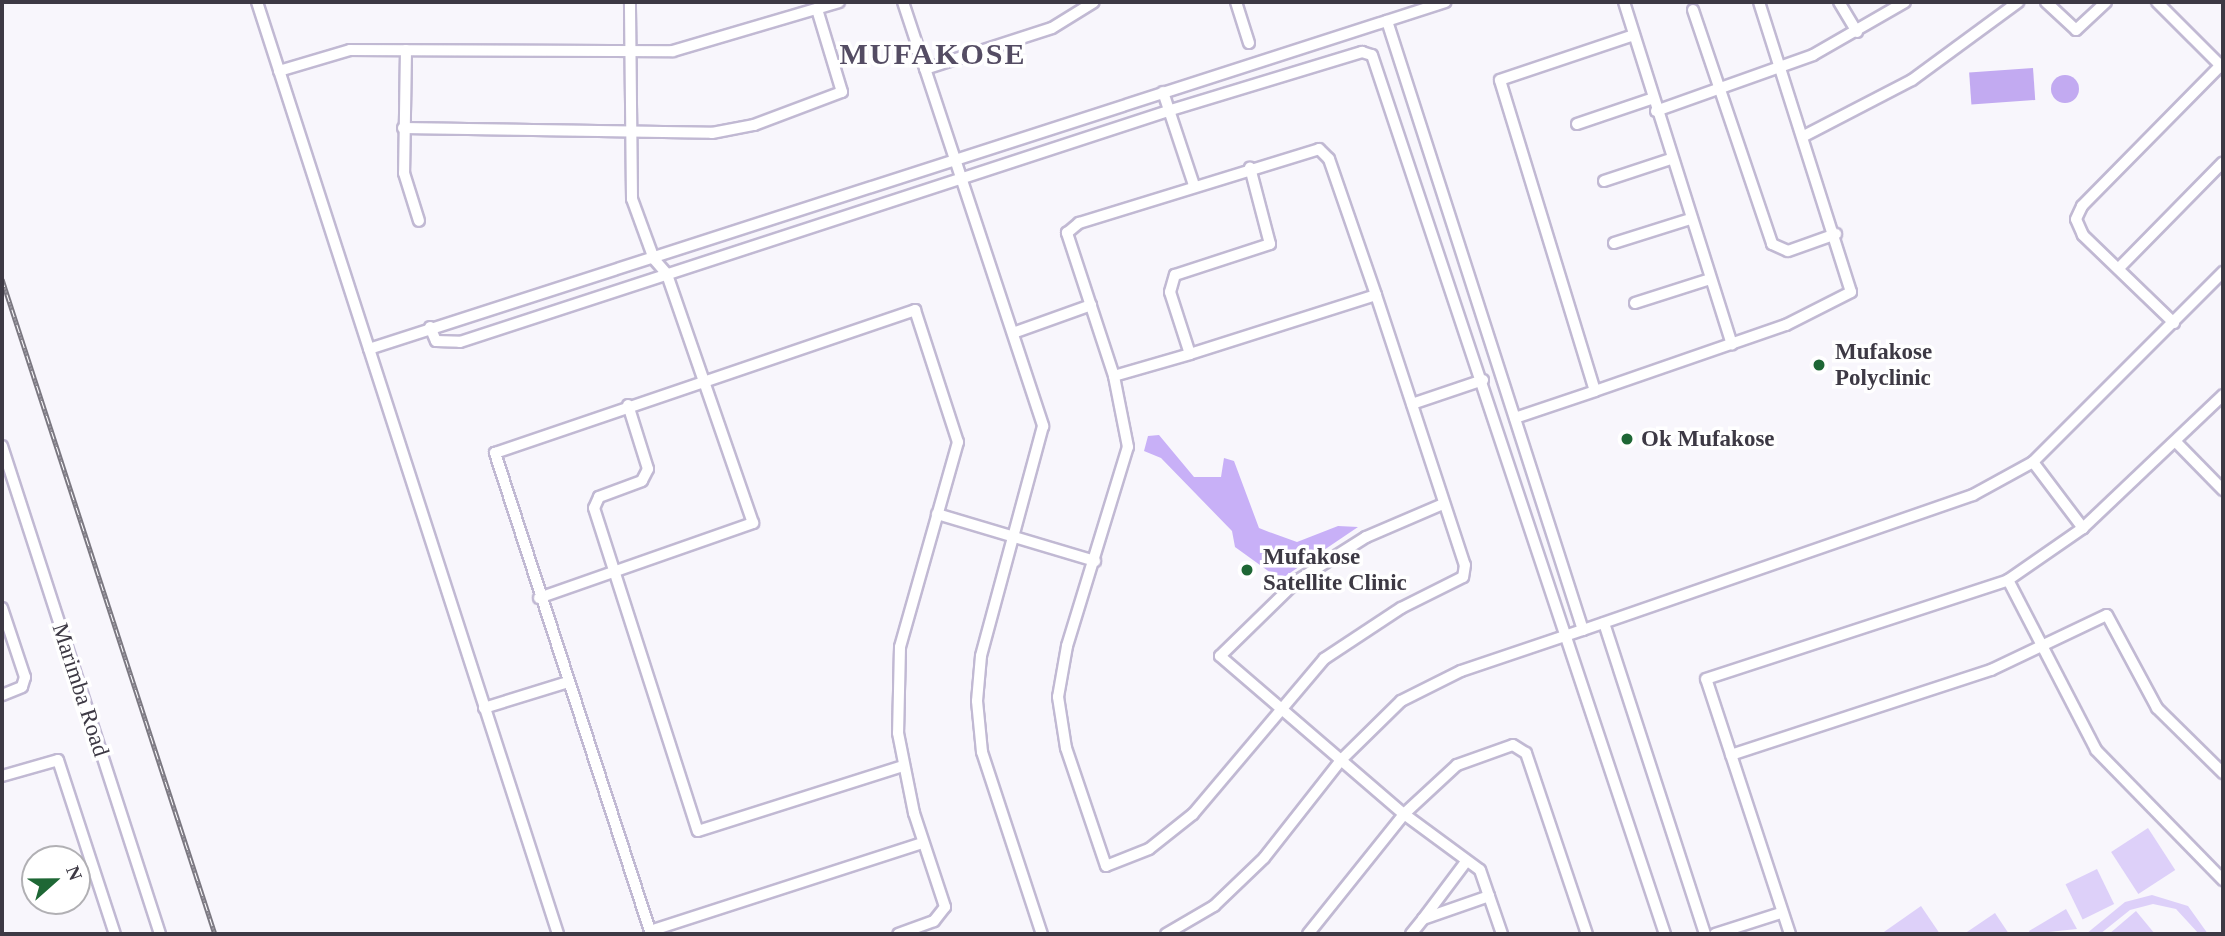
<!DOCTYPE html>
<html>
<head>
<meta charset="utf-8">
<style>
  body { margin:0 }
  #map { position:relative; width:2225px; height:936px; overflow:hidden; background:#f8f6fc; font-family:"Times New Roman",serif }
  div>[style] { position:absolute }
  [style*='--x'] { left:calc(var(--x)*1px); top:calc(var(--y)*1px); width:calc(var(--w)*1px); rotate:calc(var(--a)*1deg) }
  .green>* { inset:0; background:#ddd0f9; transform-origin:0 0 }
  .forest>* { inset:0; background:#c8b0f7 }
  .water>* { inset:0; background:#c2aaf1; transform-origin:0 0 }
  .round { border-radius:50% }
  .roads { filter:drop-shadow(2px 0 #c1b9d3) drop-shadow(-2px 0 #c1b9d3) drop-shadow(0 2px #c1b9d3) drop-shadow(0 -2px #c1b9d3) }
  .minor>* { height:10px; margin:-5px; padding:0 5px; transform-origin:5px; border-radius:5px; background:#fff }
  .rail>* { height:5px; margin-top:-2.5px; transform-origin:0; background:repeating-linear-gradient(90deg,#fff 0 8px,#7b7881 0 16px); box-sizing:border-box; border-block:2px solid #7b7881 }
  .dots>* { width:19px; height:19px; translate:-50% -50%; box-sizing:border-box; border:4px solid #fff; border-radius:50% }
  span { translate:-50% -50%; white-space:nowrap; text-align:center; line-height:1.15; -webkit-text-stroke:7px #fff; paint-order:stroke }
  .poi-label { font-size:23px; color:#3d3944; font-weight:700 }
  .left { translate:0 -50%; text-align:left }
  .street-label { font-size:23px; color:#3d3944 }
  .district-label { font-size:30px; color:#544c63; font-weight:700; letter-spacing:2px }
  .frame { position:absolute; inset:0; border:4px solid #3d3944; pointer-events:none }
  .north { position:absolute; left:21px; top:845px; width:70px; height:70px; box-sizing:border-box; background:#fff; border:2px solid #b1b0b4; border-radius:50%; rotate:69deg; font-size:19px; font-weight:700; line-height:28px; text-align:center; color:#3d3944 }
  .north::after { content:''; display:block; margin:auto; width:24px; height:32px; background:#1e6735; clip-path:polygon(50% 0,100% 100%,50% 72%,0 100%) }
</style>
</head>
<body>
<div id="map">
  <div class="green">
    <div style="left:2148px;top:828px;width:50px;height:44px;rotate:57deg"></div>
    <div style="left:2097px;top:869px;width:39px;height:35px;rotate:64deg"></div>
    <div style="clip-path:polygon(2152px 895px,2188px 906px,2208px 934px,2199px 934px,2176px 909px,2153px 904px,2130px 910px,2100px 934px,2086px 934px,2125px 902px)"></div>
    <div style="clip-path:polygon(1921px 906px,1940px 934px,1881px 934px)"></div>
    <div style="clip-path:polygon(2066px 909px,2077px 929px,2030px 934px,2029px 931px)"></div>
    <div style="clip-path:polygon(2136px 911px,2155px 934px,2109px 934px)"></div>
    <div style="clip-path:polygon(1995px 913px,2009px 934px,1964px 934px)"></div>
  </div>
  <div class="forest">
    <div style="clip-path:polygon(1159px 435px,1194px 477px,1221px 477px,1224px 458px,1234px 461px,1259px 528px,1269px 532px,1297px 542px,1338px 526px,1358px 527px,1284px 577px,1271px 573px,1235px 547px,1232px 531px,1161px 458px,1144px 451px,1148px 436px)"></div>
  </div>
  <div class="water">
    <div style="left:2033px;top:68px;width:32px;height:64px;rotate:86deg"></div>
    <div class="round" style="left:2051px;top:75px;width:28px;height:28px"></div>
  </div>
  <div class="roads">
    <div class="minor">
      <div style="--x:257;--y:2;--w:979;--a:72.1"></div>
      <div style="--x:903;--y:2;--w:447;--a:71.7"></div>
      <div style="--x:1043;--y:426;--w:238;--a:105.1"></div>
      <div style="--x:981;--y:656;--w:45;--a:95.1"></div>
      <div style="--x:977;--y:701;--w:51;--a:84.4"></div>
      <div style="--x:982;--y:752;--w:192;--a:71.8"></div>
      <div style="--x:1236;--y:2;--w:43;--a:72.4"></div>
      <div style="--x:1624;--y:2;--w:359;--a:72.5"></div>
      <div style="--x:1839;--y:2;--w:35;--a:59"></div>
      <div style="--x:2046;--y:2;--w:41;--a:43"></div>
      <div style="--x:2076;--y:30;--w:41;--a:-43"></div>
      <div style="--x:2157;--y:2;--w:93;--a:45"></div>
      <div style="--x:1693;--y:10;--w:247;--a:71.3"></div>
      <div style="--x:1772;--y:244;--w:17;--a:24"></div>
      <div style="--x:1788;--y:251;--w:51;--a:-19.5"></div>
      <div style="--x:406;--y:50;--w:123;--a:90.9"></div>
      <div style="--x:404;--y:173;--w:50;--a:72.6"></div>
      <div style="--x:925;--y:69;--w:133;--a:-17.9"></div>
      <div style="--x:1052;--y:28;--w:49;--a:-31.8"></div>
      <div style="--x:279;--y:71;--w:74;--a:-16.5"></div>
      <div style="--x:350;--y:50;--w:323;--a:0.2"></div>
      <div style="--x:673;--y:51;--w:173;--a:-16.4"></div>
      <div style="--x:1163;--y:92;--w:98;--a:71.6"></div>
      <div style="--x:1656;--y:111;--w:167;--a:-19.6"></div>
      <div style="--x:1813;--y:55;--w:106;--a:-29.9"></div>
      <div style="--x:1577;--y:124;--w:78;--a:-18.7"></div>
      <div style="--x:403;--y:128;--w:309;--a:0.9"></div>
      <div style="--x:712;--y:133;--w:43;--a:-10.8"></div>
      <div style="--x:754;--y:125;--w:94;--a:-20.6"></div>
      <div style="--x:842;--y:92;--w:87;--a:-106.8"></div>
      <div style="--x:1806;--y:135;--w:119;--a:-27.4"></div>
      <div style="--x:1912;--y:80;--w:132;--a:-36.3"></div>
      <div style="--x:1319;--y:149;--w:14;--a:45"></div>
      <div style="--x:1329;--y:159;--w:144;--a:70.9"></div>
      <div style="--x:1376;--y:295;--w:284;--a:71.8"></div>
      <div style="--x:1465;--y:565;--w:12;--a:99"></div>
      <div style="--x:1463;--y:577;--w:69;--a:153.4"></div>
      <div style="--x:1401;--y:608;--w:92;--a:146.5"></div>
      <div style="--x:1324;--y:659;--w:203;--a:130.2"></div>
      <div style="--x:1193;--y:814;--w:56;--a:141.5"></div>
      <div style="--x:1149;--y:849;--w:46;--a:158.4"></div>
      <div style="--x:1106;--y:866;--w:125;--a:-108.7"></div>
      <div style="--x:1066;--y:748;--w:52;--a:-98.9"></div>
      <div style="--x:1058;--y:697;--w:52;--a:-80"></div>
      <div style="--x:1067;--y:646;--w:208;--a:-73"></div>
      <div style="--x:1128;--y:447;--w:72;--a:-101.2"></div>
      <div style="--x:1114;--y:376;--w:151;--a:-108.2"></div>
      <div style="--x:1067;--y:233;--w:16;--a:-40"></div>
      <div style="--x:1079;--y:223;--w:251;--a:-17.1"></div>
      <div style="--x:1604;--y:181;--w:71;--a:-18.2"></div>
      <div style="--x:1614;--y:243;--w:80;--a:-17.5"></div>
      <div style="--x:2119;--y:268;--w:148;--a:-45.5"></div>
      <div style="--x:1635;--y:303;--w:79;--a:-17.7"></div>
      <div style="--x:2174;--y:323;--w:127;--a:-136"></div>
      <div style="--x:2083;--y:235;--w:17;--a:-114"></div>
      <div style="--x:2076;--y:219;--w:14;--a:-65"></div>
      <div style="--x:2082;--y:206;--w:201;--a:-45.4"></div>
      <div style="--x:430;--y:327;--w:15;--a:67"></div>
      <div style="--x:436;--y:341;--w:24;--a:2"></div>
      <div style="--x:460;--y:342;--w:748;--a:-18.07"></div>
      <div style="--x:1171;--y:110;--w:200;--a:-16.9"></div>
      <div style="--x:1362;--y:52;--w:10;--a:17"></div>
      <div style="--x:1372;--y:55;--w:927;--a:71.57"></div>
      <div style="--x:1013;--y:333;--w:83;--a:-19.7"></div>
      <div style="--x:369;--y:349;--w:1131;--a:-17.87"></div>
      <div style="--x:1190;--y:354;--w:195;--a:-17.6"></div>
      <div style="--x:1114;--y:376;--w:79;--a:-16.1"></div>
      <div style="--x:1190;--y:354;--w:65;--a:-107.9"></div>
      <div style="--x:1170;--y:292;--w:18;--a:-74"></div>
      <div style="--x:1175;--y:275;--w:100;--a:-18.1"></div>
      <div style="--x:1270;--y:244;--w:79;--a:-104.7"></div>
      <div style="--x:1595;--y:391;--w:202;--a:-19.1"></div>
      <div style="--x:1786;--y:325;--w:73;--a:-26.9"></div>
      <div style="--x:1851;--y:292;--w:304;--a:-107.6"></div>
      <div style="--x:1412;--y:404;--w:75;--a:-18.7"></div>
      <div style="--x:628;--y:405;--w:67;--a:72.6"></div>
      <div style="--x:648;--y:469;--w:13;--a:117"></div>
      <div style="--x:642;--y:481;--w:46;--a:159.6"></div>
      <div style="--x:599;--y:497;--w:12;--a:114"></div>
      <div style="--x:594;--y:508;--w:339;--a:72.2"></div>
      <div style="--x:698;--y:831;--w:215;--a:-17.6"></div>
      <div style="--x:1515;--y:418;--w:84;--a:-18.6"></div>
      <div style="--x:1595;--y:391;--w:325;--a:-107"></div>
      <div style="--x:1500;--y:80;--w:141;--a:-18.6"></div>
      <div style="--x:2177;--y:443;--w:66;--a:45.6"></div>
      <div style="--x:2;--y:446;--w:513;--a:72.06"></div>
      <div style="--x:2033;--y:462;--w:83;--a:52.9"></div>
      <div style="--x:1443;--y:504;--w:84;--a:156.8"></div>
      <div style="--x:1366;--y:537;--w:80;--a:147.7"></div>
      <div style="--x:1298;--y:580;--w:109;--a:135.7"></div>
      <div style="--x:1220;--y:656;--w:243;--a:40.7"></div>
      <div style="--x:1404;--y:814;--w:94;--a:36.4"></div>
      <div style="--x:1480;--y:870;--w:68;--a:71"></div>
      <div style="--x:937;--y:514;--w:165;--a:16.6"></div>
      <div style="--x:2008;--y:580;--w:91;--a:-34.7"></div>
      <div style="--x:2083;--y:528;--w:193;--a:-43.5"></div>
      <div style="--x:539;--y:598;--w:227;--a:-19.3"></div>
      <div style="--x:753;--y:523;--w:263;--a:-109.1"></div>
      <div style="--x:667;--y:274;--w:20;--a:-131"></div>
      <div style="--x:654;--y:259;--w:64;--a:-110.1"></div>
      <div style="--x:632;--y:199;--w:197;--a:-90.6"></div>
      <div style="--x:2;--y:608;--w:73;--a:71.6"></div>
      <div style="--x:25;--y:677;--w:10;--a:107"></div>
      <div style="--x:22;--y:687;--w:22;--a:158"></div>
      <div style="--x:1604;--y:623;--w:327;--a:72"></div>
      <div style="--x:1583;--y:630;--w:413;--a:-19.1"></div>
      <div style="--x:1973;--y:495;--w:68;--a:-28.8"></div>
      <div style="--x:2033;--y:462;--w:269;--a:-45"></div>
      <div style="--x:484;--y:708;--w:85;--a:-17.2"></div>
      <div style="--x:1731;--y:755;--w:274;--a:-18.1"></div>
      <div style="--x:1991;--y:670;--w:128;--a:-25.4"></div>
      <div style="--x:2107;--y:615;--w:106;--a:61.7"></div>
      <div style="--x:2157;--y:708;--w:93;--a:44.6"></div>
      <div style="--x:2;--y:776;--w:58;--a:-15.9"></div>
      <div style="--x:58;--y:760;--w:183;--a:71.9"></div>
      <div style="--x:1423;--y:919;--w:70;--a:-53.1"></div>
      <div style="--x:650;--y:931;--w:287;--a:-17.9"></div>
      <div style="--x:651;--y:934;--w:506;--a:-107.97"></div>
      <div style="--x:495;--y:453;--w:444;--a:-18.8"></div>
      <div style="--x:915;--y:310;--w:139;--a:72"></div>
      <div style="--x:958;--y:442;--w:213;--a:105.8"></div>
      <div style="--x:900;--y:647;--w:86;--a:91.3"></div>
      <div style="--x:898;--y:733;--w:82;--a:78.7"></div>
      <div style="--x:914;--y:813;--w:99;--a:71.7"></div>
      <div style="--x:945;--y:907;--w:18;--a:128"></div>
      <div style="--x:934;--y:921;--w:38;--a:160"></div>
      <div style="--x:1166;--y:934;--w:56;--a:-30.3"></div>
      <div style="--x:1214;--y:906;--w:69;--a:-43.8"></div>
      <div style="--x:1264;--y:858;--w:125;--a:-51.8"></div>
      <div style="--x:1341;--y:760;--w:84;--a:-44.5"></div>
      <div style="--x:1401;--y:701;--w:67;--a:-26.6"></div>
      <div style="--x:1461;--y:671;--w:129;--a:-18.6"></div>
      <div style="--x:1583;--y:630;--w:640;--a:-107.84"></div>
      <div style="--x:1308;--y:934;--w:154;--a:-51.3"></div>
      <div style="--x:1404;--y:814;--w:72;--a:-42.8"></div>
      <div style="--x:1457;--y:765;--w:59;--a:-19.7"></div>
      <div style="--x:1513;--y:745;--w:15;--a:32"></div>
      <div style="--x:1526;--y:753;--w:191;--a:71.4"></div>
      <div style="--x:1411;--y:934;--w:19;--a:-51"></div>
      <div style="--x:1423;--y:919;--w:70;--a:-19.2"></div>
      <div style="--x:1715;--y:934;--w:69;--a:-17.7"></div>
      <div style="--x:1790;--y:934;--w:268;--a:-108.2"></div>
      <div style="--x:1706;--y:679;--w:318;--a:-18.1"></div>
      <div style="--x:2008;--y:580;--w:191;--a:62.6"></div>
      <div style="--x:2096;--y:750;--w:182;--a:45.7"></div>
    </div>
  </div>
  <div class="rail">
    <div style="--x:2;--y:279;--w:689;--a:71.99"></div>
  </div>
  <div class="dots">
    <div style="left:1819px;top:365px;background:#1e6735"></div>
    <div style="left:1627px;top:439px;background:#1e6735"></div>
    <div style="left:1247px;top:570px;background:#1e6735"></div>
  </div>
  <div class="poi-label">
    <span class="left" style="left:1835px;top:365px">Mufakose<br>Polyclinic</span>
    <span class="left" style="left:1641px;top:439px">Ok Mufakose</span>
    <span class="left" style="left:1263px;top:570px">Mufakose<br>Satellite Clinic</span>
  </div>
  <div class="street-label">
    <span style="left:80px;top:690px;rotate:72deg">Marimba Road</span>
  </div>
  <div class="district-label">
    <span style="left:933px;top:54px">MUFAKOSE</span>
  </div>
  <div class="frame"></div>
  <div class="north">N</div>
</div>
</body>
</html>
